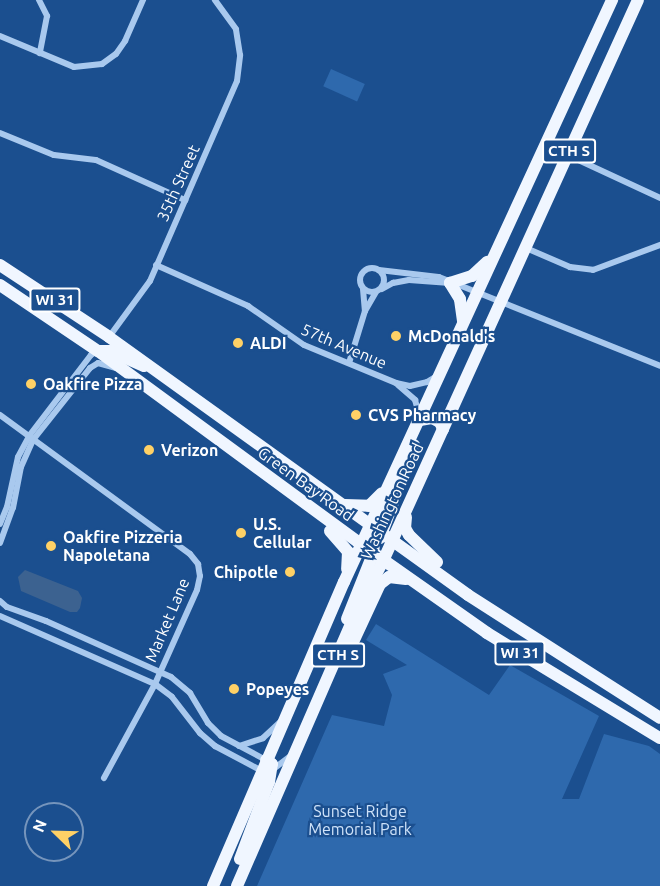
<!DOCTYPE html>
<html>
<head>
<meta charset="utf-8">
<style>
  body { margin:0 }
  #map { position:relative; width:660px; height:886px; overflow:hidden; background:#1b4f8f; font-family:Ubuntu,sans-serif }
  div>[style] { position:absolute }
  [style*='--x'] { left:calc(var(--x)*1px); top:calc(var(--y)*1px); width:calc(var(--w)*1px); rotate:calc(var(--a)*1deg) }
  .green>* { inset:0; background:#2e69ad; transform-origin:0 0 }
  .water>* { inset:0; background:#3c6290 }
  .street>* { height:6px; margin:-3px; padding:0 3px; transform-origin:3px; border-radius:3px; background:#a9c9ee }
  .street>.ring { margin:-3px; padding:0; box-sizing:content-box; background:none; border:6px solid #a9c9ee; border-radius:50% }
  .primary>* { height:12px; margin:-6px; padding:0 6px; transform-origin:6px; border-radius:6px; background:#f0f6ff }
  .dots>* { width:16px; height:16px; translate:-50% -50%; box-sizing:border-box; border:3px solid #1b4f8f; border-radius:50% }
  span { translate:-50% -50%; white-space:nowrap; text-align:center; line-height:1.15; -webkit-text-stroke:4.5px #1b4f8f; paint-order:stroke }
  .shield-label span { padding:2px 4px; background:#1b4f8f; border:2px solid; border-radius:4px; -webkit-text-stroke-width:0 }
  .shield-label { font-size:15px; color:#fff; font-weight:700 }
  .street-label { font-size:16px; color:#fff }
  .poi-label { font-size:16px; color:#fff; font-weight:700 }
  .left { translate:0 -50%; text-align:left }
  .right { translate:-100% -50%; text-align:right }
  .park-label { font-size:16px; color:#cfe3fa }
  .north { position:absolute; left:24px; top:802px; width:60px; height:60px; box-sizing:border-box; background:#1b4f8f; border:2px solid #7695bc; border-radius:50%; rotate:293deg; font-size:16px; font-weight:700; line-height:24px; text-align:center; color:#fff }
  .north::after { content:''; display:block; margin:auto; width:21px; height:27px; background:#ffd166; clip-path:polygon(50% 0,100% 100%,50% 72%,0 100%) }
</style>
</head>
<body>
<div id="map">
  <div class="green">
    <div style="left:331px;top:69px;width:37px;height:19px;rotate:24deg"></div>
    <div style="clip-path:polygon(376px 624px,489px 695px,510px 665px,599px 716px,562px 799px,579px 799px,604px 734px,649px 746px,660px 754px,660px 886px,257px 886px,332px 715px,384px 726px,392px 695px,383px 674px,407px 665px,366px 640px)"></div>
  </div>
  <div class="water">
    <div style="clip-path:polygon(25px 570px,78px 591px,82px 598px,80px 608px,77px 612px,70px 612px,21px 591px,18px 577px)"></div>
  </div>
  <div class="street">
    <div style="--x:39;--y:0;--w:18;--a:63"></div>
    <div style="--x:47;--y:16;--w:38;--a:101"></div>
    <div style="--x:0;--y:36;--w:80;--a:22.7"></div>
    <div style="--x:74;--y:67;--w:28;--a:-6"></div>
    <div style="--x:102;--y:64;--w:17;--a:-36"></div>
    <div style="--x:116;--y:54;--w:16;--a:-55"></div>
    <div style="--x:125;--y:41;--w:45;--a:-66.3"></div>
    <div style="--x:0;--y:133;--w:58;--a:22.2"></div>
    <div style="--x:54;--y:155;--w:42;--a:6.8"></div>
    <div style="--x:96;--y:160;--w:98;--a:24.2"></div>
    <div style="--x:546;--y:145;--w:126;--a:24.9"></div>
    <div style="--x:526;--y:248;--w:48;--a:23.4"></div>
    <div style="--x:570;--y:267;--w:23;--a:7"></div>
    <div style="--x:593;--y:270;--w:72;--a:-20.5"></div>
    <div style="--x:156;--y:265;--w:101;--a:24"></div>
    <div style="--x:248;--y:306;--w:68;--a:34.9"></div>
    <div style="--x:304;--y:345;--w:100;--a:22.4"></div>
    <div style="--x:396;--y:383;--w:14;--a:12"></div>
    <div style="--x:410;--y:386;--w:17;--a:-13"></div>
    <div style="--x:427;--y:382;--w:12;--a:-31"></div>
    <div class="ring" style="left:360px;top:268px;width:18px;height:18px"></div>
    <div style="--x:379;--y:270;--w:60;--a:6.7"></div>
    <div style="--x:439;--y:277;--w:238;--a:21.9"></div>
    <div style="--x:363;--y:289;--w:22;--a:85"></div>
    <div style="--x:382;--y:289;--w:13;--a:-29"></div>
    <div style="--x:393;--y:283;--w:16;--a:-11"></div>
    <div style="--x:409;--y:280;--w:41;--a:4.2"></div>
    <div style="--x:109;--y:337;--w:69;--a:-53.8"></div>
    <div style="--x:150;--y:281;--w:218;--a:-66.5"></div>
    <div style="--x:237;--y:81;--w:26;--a:-83"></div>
    <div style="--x:240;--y:55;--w:26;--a:-99"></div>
    <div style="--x:236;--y:29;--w:36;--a:-126"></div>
    <div style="--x:349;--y:363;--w:54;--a:-72.9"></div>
    <div style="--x:365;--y:311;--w:22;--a:-60"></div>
    <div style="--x:398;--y:385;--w:23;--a:41"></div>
    <div style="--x:415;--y:400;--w:15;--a:74"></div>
    <div style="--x:0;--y:415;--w:235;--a:36.2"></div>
    <div style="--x:190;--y:554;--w:13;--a:51"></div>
    <div style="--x:198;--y:564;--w:12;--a:81"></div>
    <div style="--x:200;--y:576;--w:14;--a:102"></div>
    <div style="--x:197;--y:590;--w:103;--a:114.1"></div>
    <div style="--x:155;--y:684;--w:107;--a:118.5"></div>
    <div style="--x:0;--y:524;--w:18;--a:-68"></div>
    <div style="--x:7;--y:507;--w:51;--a:-77.6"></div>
    <div style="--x:18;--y:457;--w:24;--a:-62"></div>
    <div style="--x:29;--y:436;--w:102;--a:-52.6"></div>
    <div style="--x:91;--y:355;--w:7;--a:-34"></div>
    <div style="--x:0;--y:543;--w:37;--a:-70"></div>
    <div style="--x:13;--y:508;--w:42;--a:-79"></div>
    <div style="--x:21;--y:467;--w:30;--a:-66"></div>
    <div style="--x:33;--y:440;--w:92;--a:-51.6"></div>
    <div style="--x:90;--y:368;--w:9;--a:-32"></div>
    <div style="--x:98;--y:363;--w:18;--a:16"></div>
    <div style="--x:0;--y:601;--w:9;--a:41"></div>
    <div style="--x:7;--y:607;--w:41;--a:19.7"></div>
    <div style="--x:46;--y:621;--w:137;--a:24.1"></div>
    <div style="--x:171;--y:677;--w:25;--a:40"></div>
    <div style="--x:190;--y:693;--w:35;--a:59"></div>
    <div style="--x:208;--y:723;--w:18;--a:45"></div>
    <div style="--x:221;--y:736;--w:51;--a:28.1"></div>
    <div style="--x:0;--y:616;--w:169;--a:23.7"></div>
    <div style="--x:155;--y:684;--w:21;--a:37"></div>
    <div style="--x:172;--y:697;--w:46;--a:52.1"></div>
    <div style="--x:200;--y:733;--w:20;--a:41"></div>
    <div style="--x:215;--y:746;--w:53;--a:28"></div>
    <div style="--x:262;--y:771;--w:10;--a:-6"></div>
    <div style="--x:272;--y:770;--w:25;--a:-37"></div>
    <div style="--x:239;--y:746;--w:25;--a:-18"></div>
    <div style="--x:263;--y:738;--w:25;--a:-43"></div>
  </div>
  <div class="primary">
    <div style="--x:0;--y:265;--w:131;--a:33.4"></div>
    <div style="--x:109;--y:337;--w:442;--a:35.7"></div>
    <div style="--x:468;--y:595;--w:228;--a:32.6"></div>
    <div style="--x:0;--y:285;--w:118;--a:34"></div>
    <div style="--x:98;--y:351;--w:328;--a:36.3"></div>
    <div style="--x:362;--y:545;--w:153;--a:35.1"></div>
    <div style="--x:487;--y:633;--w:202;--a:31.3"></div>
    <div style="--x:463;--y:321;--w:22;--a:-98"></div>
    <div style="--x:460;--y:299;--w:19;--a:-122"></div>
    <div style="--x:450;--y:283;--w:23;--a:-18"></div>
    <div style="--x:472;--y:276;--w:21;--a:-43"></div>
    <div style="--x:99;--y:351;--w:11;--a:0"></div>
    <div style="--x:110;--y:351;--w:37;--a:24"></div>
    <div style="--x:420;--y:420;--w:12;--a:-9"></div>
    <div style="--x:432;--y:418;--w:9;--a:27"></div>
    <div style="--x:440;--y:422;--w:8;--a:67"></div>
    <div style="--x:345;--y:505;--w:24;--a:2"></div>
    <div style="--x:369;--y:506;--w:18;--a:-45"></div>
    <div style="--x:406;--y:517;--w:11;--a:95"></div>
    <div style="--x:405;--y:528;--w:8;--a:60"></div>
    <div style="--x:409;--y:535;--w:39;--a:44"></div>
    <div style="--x:330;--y:531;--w:28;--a:49"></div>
    <div style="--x:348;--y:552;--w:17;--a:93"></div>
    <div style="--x:380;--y:538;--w:99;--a:-69.9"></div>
    <div style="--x:347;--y:619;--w:70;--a:-68.2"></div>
    <div style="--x:373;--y:554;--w:21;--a:-85"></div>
    <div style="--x:375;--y:533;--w:9;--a:-117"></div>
    <div style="--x:354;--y:640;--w:62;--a:-65.1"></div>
    <div style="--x:380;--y:584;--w:11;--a:-38"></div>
    <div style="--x:389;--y:577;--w:17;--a:7"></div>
    <div style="--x:240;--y:859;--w:82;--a:-69.4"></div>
    <div style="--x:269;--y:782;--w:18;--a:-81"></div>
    <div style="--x:272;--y:764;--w:7;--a:-146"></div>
    <div style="--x:213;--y:886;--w:331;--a:-66.7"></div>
    <div style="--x:344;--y:582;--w:641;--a:-65.27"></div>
    <div style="--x:237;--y:886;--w:291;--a:-66.5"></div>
    <div style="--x:353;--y:619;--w:65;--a:-62.7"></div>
    <div style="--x:383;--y:561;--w:616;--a:-65.56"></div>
  </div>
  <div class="dots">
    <div style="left:396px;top:336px;background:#ffd166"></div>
    <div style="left:238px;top:343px;background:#ffd166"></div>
    <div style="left:31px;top:384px;background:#ffd166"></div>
    <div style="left:356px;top:415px;background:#ffd166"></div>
    <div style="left:149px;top:450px;background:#ffd166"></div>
    <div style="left:241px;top:533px;background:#ffd166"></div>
    <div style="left:51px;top:546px;background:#ffd166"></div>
    <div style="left:290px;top:572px;background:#ffd166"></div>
    <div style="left:234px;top:689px;background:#ffd166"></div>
  </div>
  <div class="shield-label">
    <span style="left:569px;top:151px">CTH S</span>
    <span style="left:55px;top:300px">WI 31</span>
    <span style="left:520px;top:653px">WI 31</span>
    <span style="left:338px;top:655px">CTH S</span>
  </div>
  <div class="street-label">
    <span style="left:178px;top:183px;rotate:-66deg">35th Street</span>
    <span style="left:344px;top:346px;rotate:23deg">57th Avenue</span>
    <span style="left:306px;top:484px;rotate:36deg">Green Bay Road</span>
    <span style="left:392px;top:501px;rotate:-65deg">Washington Road</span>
    <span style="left:167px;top:620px;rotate:-67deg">Market Lane</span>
  </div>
  <div class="poi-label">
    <span class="left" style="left:408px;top:336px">McDonald's</span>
    <span class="left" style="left:250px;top:343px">ALDI</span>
    <span class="left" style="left:43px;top:384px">Oakfire Pizza</span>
    <span class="left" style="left:368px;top:415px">CVS Pharmacy</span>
    <span class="left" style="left:161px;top:450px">Verizon</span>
    <span class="left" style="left:253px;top:533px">U.S.<br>Cellular</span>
    <span class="left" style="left:63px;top:546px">Oakfire Pizzeria<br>Napoletana</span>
    <span class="right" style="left:278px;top:572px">Chipotle</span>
    <span class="left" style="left:246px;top:689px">Popeyes</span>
  </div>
  <div class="park-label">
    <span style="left:360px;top:820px">Sunset Ridge<br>Memorial Park</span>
  </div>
  <div class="north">N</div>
</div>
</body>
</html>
